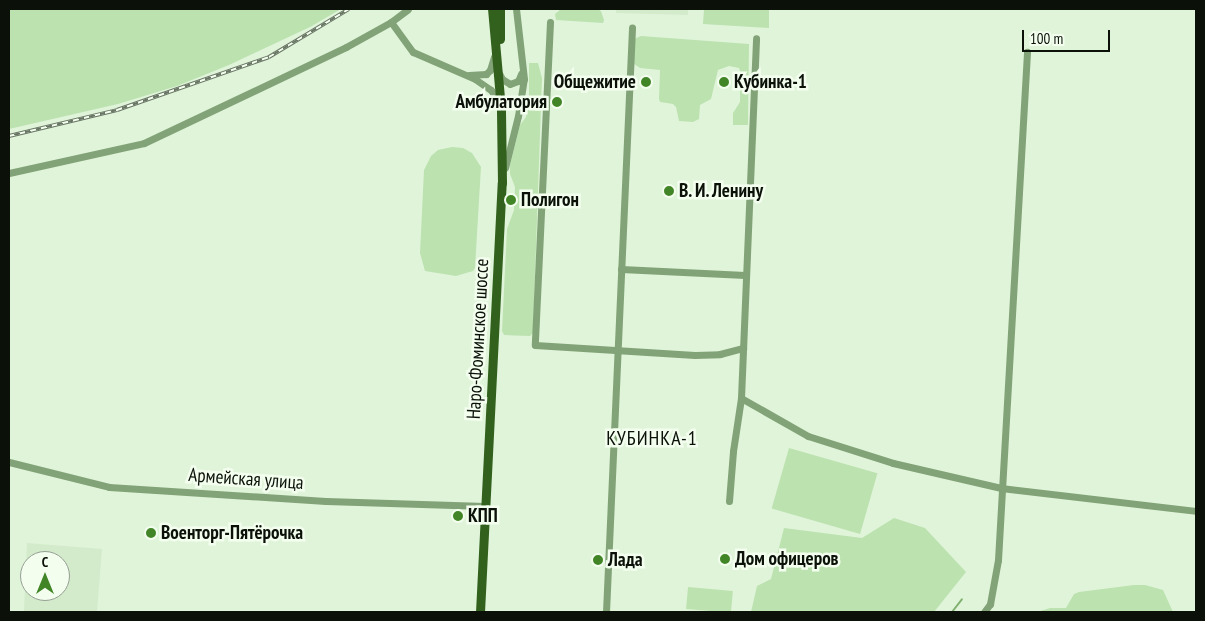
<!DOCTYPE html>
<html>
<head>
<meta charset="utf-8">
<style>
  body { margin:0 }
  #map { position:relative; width:1205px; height:621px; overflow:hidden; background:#e0f4da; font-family:"PT Sans Narrow",sans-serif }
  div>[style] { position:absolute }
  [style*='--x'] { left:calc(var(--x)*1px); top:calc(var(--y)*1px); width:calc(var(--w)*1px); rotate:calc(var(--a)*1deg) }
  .built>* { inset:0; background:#d3ebcb }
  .green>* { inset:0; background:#bce2b0; transform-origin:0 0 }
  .stream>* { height:2px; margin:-1px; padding:0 1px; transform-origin:1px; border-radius:1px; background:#81b170 }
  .minor>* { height:7px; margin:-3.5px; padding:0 3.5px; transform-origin:3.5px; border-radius:3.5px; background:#82a377 }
  .major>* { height:9px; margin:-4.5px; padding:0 4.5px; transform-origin:4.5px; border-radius:4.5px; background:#31611d }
  .rail>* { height:4px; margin-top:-2px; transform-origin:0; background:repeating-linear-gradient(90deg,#f3feef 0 5.5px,#687464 0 11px); box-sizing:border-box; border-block:1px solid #687464 }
  .dots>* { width:14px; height:14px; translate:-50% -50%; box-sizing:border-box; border:2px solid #f3feef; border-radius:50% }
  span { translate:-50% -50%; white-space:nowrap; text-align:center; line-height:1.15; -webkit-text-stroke:5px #f3feef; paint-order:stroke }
  .poi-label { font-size:19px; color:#0b1109; font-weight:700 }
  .right { translate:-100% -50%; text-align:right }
  .left { translate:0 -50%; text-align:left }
  .street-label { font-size:19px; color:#0b1109 }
  .neighbourhood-label { font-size:20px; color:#0b1109; letter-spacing:1px }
  .frame { position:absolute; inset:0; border:10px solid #0b1109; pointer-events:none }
  .north { position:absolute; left:20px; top:551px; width:50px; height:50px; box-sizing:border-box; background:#f3feef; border:1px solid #969f93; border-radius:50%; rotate:0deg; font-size:14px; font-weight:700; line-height:20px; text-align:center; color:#0b1109 }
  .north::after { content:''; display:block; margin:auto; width:18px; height:22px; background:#428527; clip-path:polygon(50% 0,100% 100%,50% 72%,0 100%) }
  .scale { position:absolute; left:1022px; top:30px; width:88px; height:22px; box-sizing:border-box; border:2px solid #0b1109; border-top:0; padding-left:6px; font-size:15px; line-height:18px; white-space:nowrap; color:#0b1109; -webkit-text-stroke:4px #f3feef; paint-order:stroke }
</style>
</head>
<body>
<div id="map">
  <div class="built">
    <div style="clip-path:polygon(616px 9px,688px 9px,688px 15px,616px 13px)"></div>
    <div style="clip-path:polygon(evenodd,27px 543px,102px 549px,97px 612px,24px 611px,27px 543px,30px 561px,60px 561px,60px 591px,30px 591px,30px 561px)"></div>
  </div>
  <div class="green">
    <div style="clip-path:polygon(9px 9px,341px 9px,310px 27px,229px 65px,177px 86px,118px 104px,9px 129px)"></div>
    <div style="clip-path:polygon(561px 9px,597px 9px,601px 11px,604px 20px,603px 23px,556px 20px,555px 14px)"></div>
    <div style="clip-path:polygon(704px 9px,769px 9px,769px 28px,703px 24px)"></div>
    <div style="clip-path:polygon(641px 36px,749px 44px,748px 125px,733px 125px,733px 113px,740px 102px,740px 71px,739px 68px,729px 66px,718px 70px,711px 99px,700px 105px,699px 119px,693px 122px,679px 121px,676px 107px,673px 104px,660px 102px,659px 99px,660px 70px,640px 68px,634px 64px,634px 39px)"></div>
    <div style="clip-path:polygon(529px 63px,538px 63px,542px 78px,533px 333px,530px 336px,504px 335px,502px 331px,507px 229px,514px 210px,515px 187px,510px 174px,510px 165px,520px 125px,526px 117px,529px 98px)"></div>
    <div style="clip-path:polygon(452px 147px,463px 148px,472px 153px,481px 167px,475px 268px,473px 271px,456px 276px,425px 271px,420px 253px,424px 170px,431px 156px,438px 150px)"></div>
    <div style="left:789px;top:448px;width:92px;height:63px;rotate:16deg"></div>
    <div style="clip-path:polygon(894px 518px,925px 528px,966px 572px,934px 612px,751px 612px,757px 586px,771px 579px,784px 528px,862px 538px)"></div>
    <div style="clip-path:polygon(1134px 585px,1145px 585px,1163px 590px,1173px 612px,1037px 612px,1050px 608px,1066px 608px,1074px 594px,1079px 592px)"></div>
    <div style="left:688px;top:587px;width:45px;height:22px;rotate:5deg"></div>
  </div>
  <div class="stream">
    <div style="--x:952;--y:612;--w:16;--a:-52"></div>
  </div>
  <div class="minor">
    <div style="--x:391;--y:22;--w:37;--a:54"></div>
    <div style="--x:413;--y:52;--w:68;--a:23.5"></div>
    <div style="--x:475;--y:79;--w:19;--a:35"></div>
    <div style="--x:491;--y:90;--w:15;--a:58"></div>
    <div style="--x:550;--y:22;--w:323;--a:92.7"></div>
    <div style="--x:535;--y:345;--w:160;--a:3.6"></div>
    <div style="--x:695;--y:355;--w:25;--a:-2"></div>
    <div style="--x:720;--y:354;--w:24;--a:-15"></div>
    <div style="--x:499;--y:73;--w:7;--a:63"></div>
    <div style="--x:502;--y:79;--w:9;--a:32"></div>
    <div style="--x:510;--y:84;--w:9;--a:-21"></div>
    <div style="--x:518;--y:81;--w:8;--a:-67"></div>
    <div style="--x:469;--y:75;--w:17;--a:-3"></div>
    <div style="--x:486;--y:74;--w:6;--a:-45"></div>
    <div style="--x:490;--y:70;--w:14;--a:-73"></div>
    <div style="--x:505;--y:168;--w:54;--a:-76"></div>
    <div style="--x:518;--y:116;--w:37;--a:-81"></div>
    <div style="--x:524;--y:79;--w:70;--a:-96.5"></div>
    <div style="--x:9;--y:173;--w:138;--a:-12.5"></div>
    <div style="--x:144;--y:143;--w:224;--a:-25.4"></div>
    <div style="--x:346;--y:47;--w:51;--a:-29.1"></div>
    <div style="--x:391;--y:22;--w:21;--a:-37"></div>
    <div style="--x:621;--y:269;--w:124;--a:2.8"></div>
    <div style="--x:741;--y:398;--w:77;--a:29.6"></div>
    <div style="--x:808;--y:436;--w:89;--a:17.6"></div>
    <div style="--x:893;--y:463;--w:111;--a:13"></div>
    <div style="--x:1001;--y:488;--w:196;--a:6.7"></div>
    <div style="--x:9;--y:462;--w:103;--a:14"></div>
    <div style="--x:109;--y:487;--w:217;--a:3.7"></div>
    <div style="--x:326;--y:501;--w:159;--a:1.8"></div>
    <div style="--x:729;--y:501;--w:50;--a:-85.4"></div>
    <div style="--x:733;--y:451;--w:54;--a:-81.4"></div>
    <div style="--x:741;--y:398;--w:360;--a:-87.6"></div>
    <div style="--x:606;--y:612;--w:585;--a:-87.45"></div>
    <div style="--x:984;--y:612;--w:10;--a:-53"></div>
    <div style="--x:990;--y:604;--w:45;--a:-79.7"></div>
    <div style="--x:998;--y:560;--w:509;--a:-86.73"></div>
  </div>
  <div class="major">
    <div style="--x:500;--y:39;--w:30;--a:-90"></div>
    <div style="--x:480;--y:612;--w:430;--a:-87.1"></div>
    <div style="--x:502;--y:183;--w:74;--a:-90.8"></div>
    <div style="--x:501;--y:109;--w:100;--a:-95.1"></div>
  </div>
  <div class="rail">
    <div style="--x:9;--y:136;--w:111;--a:-13.5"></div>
    <div style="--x:117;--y:110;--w:161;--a:-19.2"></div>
    <div style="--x:269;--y:57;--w:93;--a:-31"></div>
  </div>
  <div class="dots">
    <div style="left:646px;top:82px;background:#428527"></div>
    <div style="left:724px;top:82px;background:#428527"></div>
    <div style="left:557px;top:102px;background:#428527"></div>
    <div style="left:669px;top:191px;background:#428527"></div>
    <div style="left:511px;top:200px;background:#428527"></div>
    <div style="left:458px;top:516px;background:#428527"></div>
    <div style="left:151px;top:533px;background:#428527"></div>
    <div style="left:725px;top:559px;background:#428527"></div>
    <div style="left:598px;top:560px;background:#428527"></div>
  </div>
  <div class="poi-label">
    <span class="right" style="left:636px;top:82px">Общежитие</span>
    <span class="left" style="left:734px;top:82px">Кубинка-1</span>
    <span class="right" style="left:547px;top:102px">Амбулатория</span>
    <span class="left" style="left:679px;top:191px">В. И. Ленину</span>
    <span class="left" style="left:521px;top:200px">Полигон</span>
    <span class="left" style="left:468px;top:516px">КПП</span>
    <span class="left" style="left:161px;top:533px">Военторг-Пятёрочка</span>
    <span class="left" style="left:735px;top:559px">Дом офицеров</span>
    <span class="left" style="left:608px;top:560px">Лада</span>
  </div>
  <div class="street-label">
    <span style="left:478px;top:339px;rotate:-87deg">Наро-Фоминское шоссе</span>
    <span style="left:246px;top:479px;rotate:4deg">Армейская улица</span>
  </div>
  <div class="neighbourhood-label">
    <span style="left:652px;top:438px">КУБИНКА-1</span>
  </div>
  <div class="frame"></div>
  <div class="north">С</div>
  <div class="scale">100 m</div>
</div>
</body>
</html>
